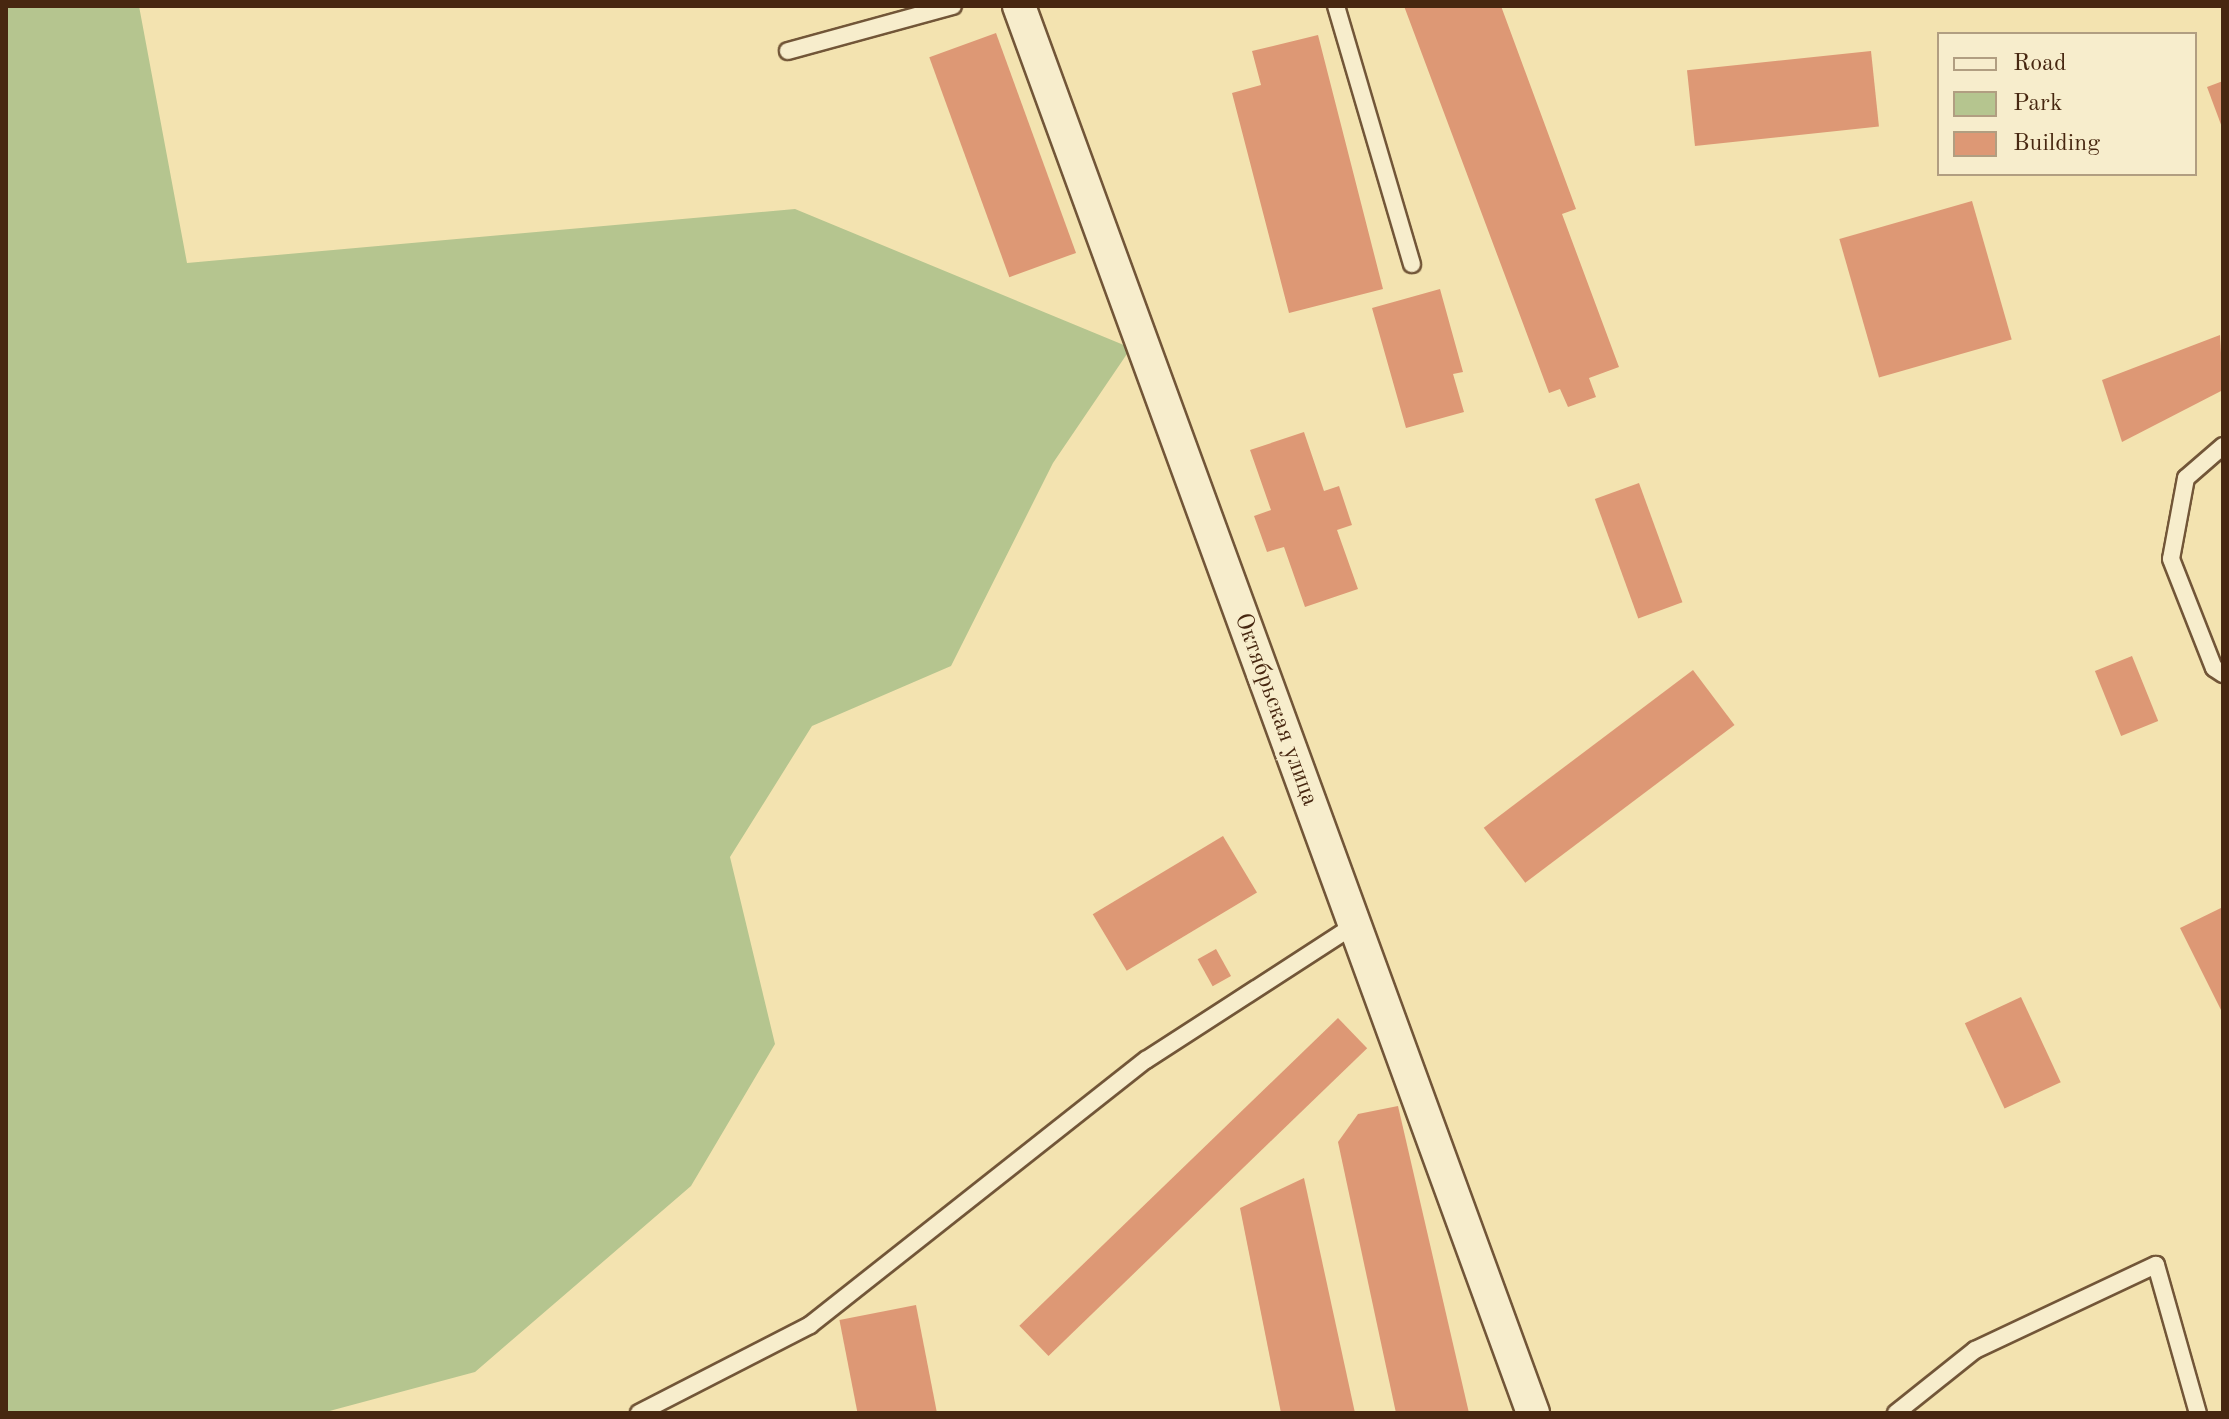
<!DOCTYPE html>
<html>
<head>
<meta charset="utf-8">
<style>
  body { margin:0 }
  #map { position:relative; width:2229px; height:1419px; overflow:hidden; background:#f3e3b0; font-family:"Old Standard TT",serif }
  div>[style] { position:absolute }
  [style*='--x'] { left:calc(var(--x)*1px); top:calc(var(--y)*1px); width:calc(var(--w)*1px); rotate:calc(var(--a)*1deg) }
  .green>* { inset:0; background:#b5c58f }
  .building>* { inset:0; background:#dd9875; transform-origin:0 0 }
  .roads { filter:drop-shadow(2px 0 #725638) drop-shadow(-2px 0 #725638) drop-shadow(0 2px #725638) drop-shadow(0 -2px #725638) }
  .lane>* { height:16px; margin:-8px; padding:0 8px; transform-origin:8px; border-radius:8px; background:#f7edcc }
  .street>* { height:32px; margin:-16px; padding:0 16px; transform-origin:16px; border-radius:16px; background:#f7edcc }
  span { translate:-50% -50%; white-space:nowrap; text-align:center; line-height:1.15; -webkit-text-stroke:8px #f7edcc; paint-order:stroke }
  .street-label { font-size:24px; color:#472710 }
  .frame { position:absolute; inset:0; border:8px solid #472710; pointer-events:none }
  .legend { position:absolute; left:1937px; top:32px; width:260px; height:144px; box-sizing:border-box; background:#f7edcc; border:2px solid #b19e81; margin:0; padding:10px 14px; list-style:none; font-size:24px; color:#472710 }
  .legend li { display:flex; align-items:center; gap:16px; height:40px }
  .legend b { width:40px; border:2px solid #b19e81 }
</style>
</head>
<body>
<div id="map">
  <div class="green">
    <div style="clip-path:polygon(6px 6px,139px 6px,187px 263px,795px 209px,1131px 348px,1053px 463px,951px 666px,812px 726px,730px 857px,775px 1044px,691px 1186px,475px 1372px,322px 1413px,6px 1413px)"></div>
  </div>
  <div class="building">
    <div style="clip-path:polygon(1404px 6px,1501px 6px,1576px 209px,1562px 214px,1619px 367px,1589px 378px,1596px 397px,1568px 407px,1560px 389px,1549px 393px)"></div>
    <div style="left:996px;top:33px;width:234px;height:71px;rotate:70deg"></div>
    <div style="clip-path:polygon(1318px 35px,1383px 289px,1289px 313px,1232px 93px,1261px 85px,1252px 51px)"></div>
    <div style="left:1871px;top:51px;width:76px;height:185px;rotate:84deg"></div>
    <div style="clip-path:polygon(2223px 81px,2223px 130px,2207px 87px)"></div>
    <div style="left:1972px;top:201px;width:144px;height:138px;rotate:74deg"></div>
    <div style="clip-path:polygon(1440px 289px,1463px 372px,1453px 374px,1464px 412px,1406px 428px,1372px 308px)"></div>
    <div style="clip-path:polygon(2220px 335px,2223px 390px,2122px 442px,2102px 380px)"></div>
    <div style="clip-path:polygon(1304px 432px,1324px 491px,1339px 486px,1352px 525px,1337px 530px,1358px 589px,1305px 607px,1284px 547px,1267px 552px,1254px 516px,1271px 510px,1250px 450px)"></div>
    <div style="left:1639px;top:483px;width:127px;height:47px;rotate:70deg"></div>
    <div style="left:2132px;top:656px;width:70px;height:40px;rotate:68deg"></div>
    <div style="left:1693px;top:670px;width:69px;height:262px;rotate:53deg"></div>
    <div style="left:1223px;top:836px;width:66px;height:152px;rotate:59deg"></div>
    <div style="clip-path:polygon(2223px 907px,2223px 1014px,2180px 928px)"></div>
    <div style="left:1216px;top:949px;width:31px;height:21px;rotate:61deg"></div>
    <div style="left:2021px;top:997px;width:94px;height:62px;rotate:65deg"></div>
    <div style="left:1338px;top:1018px;width:42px;height:443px;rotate:46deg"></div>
    <div style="clip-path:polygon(1398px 1106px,1469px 1413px,1396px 1413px,1338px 1142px,1358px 1114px)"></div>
    <div style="clip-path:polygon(1304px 1178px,1355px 1413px,1281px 1413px,1240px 1208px)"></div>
    <div style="left:916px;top:1305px;width:110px;height:78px;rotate:79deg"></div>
  </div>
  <div class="roads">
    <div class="lane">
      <div style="--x:1336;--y:6;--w:269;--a:73.6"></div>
      <div style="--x:788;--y:51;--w:171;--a:-15.3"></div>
      <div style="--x:2223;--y:446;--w:49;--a:139.1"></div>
      <div style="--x:2186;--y:478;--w:82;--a:100.5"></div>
      <div style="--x:2171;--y:559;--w:117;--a:68.5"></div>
      <div style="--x:2214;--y:668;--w:11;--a:34"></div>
      <div style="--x:639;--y:1413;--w:192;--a:-27.2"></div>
      <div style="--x:810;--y:1325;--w:428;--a:-38.3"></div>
      <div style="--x:1146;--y:1060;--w:247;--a:-32.9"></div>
      <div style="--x:1896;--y:1413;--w:101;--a:-38.6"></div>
      <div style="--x:1975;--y:1350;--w:200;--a:-25.2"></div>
      <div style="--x:2156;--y:1265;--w:154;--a:74.2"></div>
    </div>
    <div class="street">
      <div style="--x:1019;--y:6;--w:1498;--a:69.93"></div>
    </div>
  </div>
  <div class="street-label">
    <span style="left:1275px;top:710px;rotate:70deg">Октябрьская улица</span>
  </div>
  <div class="frame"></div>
  <ul class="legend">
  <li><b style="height:10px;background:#f7edcc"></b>Road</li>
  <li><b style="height:22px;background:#b5c58f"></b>Park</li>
  <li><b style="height:22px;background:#dd9875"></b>Building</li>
  </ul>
</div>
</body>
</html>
